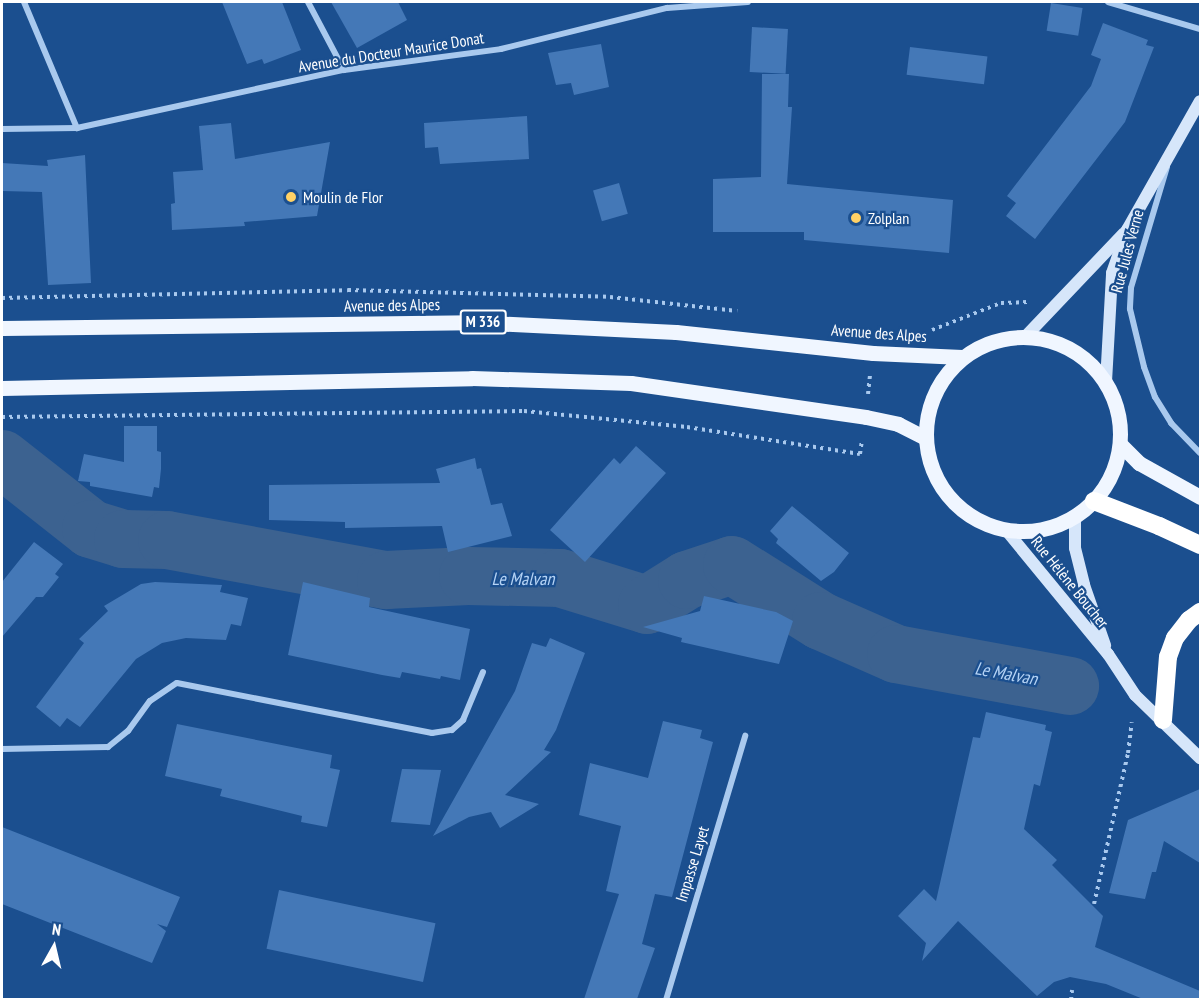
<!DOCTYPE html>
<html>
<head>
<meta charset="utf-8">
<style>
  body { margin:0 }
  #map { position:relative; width:1202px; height:1001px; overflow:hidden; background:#1b4f8f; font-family:"PT Sans Narrow",sans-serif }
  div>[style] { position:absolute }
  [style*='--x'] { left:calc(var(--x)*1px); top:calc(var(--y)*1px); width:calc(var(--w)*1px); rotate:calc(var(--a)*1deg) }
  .river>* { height:58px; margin:-29px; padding:0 29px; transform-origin:29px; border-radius:29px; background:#3c6290 }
  .building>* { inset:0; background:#4478b7; transform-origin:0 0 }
  .path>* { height:4px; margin-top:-2px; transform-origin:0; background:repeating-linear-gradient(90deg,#a9c9ee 0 3px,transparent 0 7.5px) }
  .street>* { height:6px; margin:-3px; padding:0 3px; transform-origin:3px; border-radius:3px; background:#a9c9ee }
  .secondary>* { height:12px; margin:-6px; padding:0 6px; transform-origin:6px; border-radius:6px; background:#d6e6fa }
  .primary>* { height:15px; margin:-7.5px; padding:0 7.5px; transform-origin:7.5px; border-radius:7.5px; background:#f0f6ff }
  .primary>.ring { margin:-7.5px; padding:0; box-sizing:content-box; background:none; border:15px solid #f0f6ff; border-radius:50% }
  .highway>* { height:18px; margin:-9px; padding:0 9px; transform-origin:9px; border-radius:9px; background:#fff }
  .dots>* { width:16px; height:16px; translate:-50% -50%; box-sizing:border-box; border:3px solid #1b4f8f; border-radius:50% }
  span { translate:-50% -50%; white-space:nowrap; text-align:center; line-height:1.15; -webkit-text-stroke:4.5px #1b4f8f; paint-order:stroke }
  .shield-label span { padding:2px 4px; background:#1b4f8f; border:2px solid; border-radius:4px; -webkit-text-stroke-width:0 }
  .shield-label { font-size:15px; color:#fff; font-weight:700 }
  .street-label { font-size:16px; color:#fff }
  .poi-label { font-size:16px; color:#fff }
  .left { translate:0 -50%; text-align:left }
  .water-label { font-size:18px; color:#b5d3f5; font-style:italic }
  .frame { position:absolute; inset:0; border:3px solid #fff; pointer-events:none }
  .north { position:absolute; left:24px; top:917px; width:60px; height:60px; -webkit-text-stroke:4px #1b4f8f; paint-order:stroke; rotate:8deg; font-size:16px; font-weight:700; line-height:24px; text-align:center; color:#fff }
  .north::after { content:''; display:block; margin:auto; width:21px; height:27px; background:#fff; clip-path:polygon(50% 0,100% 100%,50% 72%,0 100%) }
</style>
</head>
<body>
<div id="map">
  <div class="river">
    <div style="--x:2;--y:459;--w:113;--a:38.2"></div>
    <div style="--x:91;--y:529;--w:34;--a:17"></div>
    <div style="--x:123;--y:539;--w:44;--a:1.3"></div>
    <div style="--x:167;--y:540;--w:223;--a:10.4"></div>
    <div style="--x:386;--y:580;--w:82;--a:-2.8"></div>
    <div style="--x:468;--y:576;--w:92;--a:1.2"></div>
    <div style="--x:560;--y:578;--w:91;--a:17.2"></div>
    <div style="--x:647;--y:605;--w:47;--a:-32"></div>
    <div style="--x:687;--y:580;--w:47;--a:-18.4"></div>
    <div style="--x:732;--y:565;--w:105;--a:32.2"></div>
    <div style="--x:821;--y:621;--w:82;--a:23.7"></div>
    <div style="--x:896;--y:654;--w:177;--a:10.4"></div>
  </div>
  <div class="building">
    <div style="clip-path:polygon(222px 2px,282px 2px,301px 50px,264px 64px,262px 59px,247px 64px)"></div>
    <div style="clip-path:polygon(331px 2px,398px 2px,407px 20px,357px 48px)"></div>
    <div style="left:1051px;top:3px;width:32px;height:28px;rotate:9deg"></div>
    <div style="clip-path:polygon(1103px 23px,1148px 40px,1146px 45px,1154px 47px,1125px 122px,1035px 239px,1006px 216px,1016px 203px,1007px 196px,1091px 86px,1101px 59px,1091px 55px)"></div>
    <div style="left:752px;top:27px;width:36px;height:45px;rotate:3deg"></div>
    <div style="clip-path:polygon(601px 44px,609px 87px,574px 95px,571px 83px,556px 85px,548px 53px)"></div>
    <div style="left:910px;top:47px;width:78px;height:28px;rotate:7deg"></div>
    <div style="clip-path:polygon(762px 74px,789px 74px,788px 107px,792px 107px,787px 184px,953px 200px,949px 253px,804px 240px,804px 232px,713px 232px,713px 179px,761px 177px)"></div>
    <div style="clip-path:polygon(527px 116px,529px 159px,440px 164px,438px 147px,425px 148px,424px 123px)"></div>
    <div style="clip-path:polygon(231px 123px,235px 159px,330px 142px,317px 216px,244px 222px,245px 226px,172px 230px,171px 204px,175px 203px,173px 172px,203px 170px,199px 126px)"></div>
    <div style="clip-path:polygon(85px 155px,91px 283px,48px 285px,42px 192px,2px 191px,2px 163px,48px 166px,47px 160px)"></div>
    <div style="left:619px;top:183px;width:32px;height:27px;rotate:74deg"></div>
    <div style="clip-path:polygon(124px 426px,157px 426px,157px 451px,161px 452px,161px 469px,159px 488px,154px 487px,152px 497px,90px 486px,90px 482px,78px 481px,84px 454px,124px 462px)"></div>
    <div style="clip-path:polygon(636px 446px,666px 473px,585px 562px,550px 530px,614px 458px,620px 464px)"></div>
    <div style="clip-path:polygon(475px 458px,477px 469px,481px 468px,491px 505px,502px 503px,512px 536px,448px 552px,442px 526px,345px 528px,345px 522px,269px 520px,269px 485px,440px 483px,436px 469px)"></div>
    <div style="clip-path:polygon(792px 506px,849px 553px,834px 572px,821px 581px,776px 543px,778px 539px,770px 531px)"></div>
    <div style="clip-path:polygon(34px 542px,63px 564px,55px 574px,59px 577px,43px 597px,36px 597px,2px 637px,2px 582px)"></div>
    <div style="clip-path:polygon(155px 582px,222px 585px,220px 592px,248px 598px,241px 626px,231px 624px,226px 640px,186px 638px,162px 643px,136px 659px,80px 727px,67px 718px,60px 727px,36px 707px,84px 643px,79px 639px,108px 611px,104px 606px,141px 584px)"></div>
    <div style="clip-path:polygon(303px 582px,370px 598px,369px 607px,470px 629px,460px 680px,441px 676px,440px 679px,402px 672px,400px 678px,382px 675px,288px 655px)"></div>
    <div style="clip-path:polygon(704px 596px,776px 612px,793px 621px,779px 664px,681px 642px,682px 638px,643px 627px,700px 611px)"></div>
    <div style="clip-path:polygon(550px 638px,585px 653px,556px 730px,544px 750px,551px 752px,505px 795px,539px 804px,500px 828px,491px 812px,469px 817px,433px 836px,515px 691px,532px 643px,546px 647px)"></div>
    <div style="clip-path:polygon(986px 712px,1046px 725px,1045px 730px,1052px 732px,1040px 786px,1034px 784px,1024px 829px,1057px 860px,1052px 865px,1103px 916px,1095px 947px,1200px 991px,1200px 999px,1143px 999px,1106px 984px,1070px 977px,1054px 982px,1037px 996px,958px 921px,922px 961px,926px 943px,898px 916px,924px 889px,936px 901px,973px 737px,980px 738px)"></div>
    <div style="clip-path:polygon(663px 721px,702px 730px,700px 738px,713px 742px,672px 897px,655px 894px,642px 944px,655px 948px,637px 999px,584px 999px,619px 894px,606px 891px,621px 826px,579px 815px,590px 763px,648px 778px)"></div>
    <div style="clip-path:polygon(177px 724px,332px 755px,330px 768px,340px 770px,327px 827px,301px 822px,302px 816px,220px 796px,222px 789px,165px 776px)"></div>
    <div style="clip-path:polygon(402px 769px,441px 770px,430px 825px,391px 822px)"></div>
    <div style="clip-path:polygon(1200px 789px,1200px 863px,1164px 841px,1156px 872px,1152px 872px,1145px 899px,1109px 893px,1128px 820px)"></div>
    <div style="clip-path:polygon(2px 827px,180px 897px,167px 927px,157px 924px,166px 931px,152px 963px,2px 904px)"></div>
    <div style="left:279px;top:890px;width:160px;height:60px;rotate:12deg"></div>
  </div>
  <div class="path">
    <div style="--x:2;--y:298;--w:346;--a:-1.3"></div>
    <div style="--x:348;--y:290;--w:262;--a:1.5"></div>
    <div style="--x:610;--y:297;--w:128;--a:6.3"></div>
    <div style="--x:932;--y:330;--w:74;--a:-21.4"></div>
    <div style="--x:1001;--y:303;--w:26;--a:-2"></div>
    <div style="--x:868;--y:394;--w:19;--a:-84"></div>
    <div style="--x:2;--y:417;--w:522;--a:-0.66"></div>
    <div style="--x:524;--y:411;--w:164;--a:5.6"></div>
    <div style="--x:687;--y:427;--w:175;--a:8.9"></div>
    <div style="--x:860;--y:454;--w:14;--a:-82"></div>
    <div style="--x:1094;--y:904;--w:155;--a:-77.3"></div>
    <div style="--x:1128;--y:753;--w:31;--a:-83"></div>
    <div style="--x:1071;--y:1000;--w:10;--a:-84"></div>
  </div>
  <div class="street">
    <div style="--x:24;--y:2;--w:137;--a:67.2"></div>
    <div style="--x:308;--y:2;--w:77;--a:62.1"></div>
    <div style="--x:1108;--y:2;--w:96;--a:16.4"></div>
    <div style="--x:2;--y:129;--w:75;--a:-0.8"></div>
    <div style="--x:77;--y:128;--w:273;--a:-12.3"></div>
    <div style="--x:344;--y:70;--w:158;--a:-7.6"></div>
    <div style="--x:501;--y:49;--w:171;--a:-13.9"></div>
    <div style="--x:667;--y:8;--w:81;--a:-4.2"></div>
    <div style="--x:1167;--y:167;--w:126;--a:106.6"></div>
    <div style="--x:1131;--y:288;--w:21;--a:93"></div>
    <div style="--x:1130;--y:309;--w:60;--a:76.4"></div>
    <div style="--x:1144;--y:367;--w:32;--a:70"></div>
    <div style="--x:1155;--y:397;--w:31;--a:58"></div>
    <div style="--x:1171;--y:423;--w:42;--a:46"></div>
    <div style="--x:2;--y:749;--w:106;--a:-1.1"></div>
    <div style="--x:108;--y:747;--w:26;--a:-39"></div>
    <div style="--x:128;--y:731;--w:37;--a:-54"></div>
    <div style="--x:150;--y:701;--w:32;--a:-34"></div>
    <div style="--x:177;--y:683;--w:260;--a:11.1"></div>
    <div style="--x:432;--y:733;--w:20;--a:-9"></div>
    <div style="--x:452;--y:730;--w:15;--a:-42"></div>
    <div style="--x:463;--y:720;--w:52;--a:-67.4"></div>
    <div style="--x:666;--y:1000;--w:276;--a:-73.3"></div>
  </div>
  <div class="secondary">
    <div style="--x:1026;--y:336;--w:142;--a:-46.4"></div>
    <div style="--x:1106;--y:382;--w:109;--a:-86.8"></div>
    <div style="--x:1112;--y:273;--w:46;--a:-70.8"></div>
    <div style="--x:1127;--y:230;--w:148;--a:-60.5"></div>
    <div style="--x:1075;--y:516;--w:32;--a:90"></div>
    <div style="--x:1075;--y:548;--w:38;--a:76"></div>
    <div style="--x:1084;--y:585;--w:64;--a:70.7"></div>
    <div style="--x:1006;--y:530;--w:161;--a:50.6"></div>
    <div style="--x:1108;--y:654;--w:49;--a:56.6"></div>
    <div style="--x:1135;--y:695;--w:91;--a:44.1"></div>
  </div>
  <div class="primary">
    <div style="--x:2;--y:328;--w:468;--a:-0.7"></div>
    <div style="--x:470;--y:322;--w:206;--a:2.8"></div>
    <div style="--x:676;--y:332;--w:198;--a:6.1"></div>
    <div style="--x:873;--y:353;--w:89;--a:2.6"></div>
    <div class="ring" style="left:926px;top:337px;width:179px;height:179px"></div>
    <div style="--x:2;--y:388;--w:470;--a:-1.2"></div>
    <div style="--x:472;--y:378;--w:159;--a:1.8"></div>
    <div style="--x:631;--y:383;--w:237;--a:8.2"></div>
    <div style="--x:866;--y:417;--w:33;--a:12"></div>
    <div style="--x:898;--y:424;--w:30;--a:27"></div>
    <div style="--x:1120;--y:444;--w:27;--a:45"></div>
    <div style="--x:1139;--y:463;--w:70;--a:29.1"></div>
  </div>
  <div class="highway">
    <div style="--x:1094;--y:501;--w:70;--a:21"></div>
    <div style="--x:1159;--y:526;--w:45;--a:24.9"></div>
    <div style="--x:1163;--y:720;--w:63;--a:-85.5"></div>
    <div style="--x:1168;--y:657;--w:20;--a:-70"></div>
    <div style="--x:1175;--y:638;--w:23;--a:-52"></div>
    <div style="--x:1189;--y:620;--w:14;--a:-36"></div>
  </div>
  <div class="dots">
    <div style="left:291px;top:197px;background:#ffd166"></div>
    <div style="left:856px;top:218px;background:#ffd166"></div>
  </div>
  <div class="shield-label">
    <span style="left:483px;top:322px">M 336</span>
  </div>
  <div class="street-label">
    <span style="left:391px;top:52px;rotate:-9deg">Avenue du Docteur Maurice Donat</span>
    <span style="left:1127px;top:251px;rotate:-75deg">Rue Jules Verne</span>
    <span style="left:392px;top:305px;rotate:-1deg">Avenue des Alpes</span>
    <span style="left:879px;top:333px;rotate:4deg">Avenue des Alpes</span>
    <span style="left:1070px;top:582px;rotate:51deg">Rue Hélène Boucher</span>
    <span style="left:692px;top:864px;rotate:-73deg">Impasse Layet</span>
  </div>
  <div class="poi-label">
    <span class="left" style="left:303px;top:197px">Moulin de Flor</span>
    <span class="left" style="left:868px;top:218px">Zolplan</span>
  </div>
  <div class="water-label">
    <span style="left:523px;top:579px">Le Malvan</span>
    <span style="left:1006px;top:674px;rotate:10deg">Le Malvan</span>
  </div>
  <div class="frame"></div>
  <div class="north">N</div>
</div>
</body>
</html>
